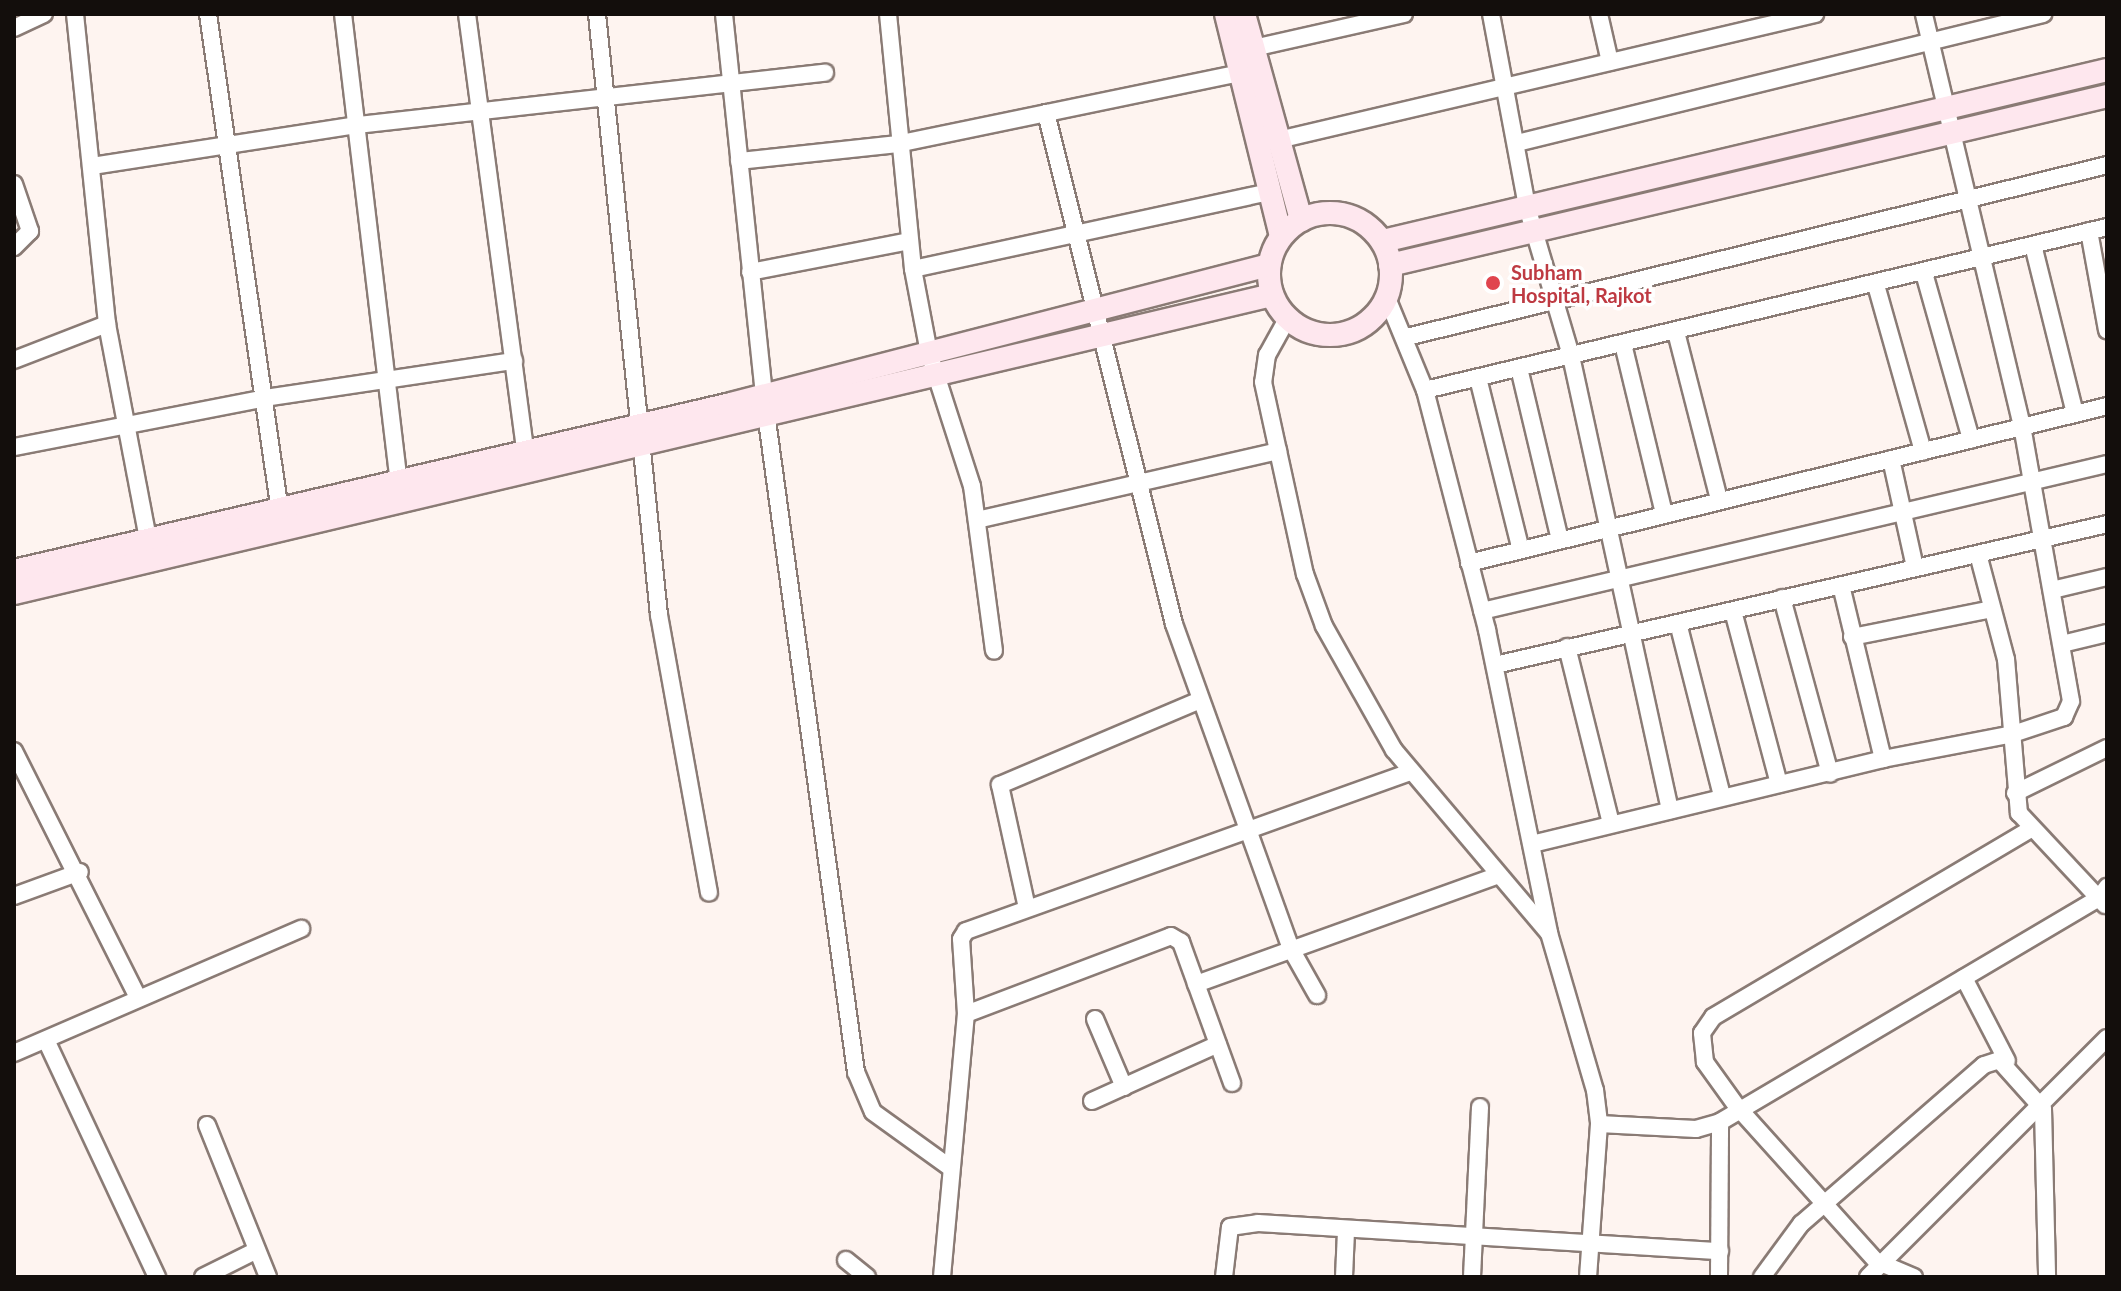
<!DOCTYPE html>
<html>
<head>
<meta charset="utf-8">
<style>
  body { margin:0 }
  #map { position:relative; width:2121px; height:1291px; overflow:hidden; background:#fef4f0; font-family:Lato,sans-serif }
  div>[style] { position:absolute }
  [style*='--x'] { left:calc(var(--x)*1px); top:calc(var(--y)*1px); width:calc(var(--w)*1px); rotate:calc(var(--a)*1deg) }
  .roads { filter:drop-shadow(2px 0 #8a7b75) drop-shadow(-2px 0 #8a7b75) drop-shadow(0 2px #8a7b75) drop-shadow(0 -2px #8a7b75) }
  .minor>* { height:16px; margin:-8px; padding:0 8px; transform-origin:8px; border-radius:8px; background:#fff }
  .secondary>* { height:22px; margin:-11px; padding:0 11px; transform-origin:11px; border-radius:11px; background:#fee7ee }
  .secondary>.ring { margin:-11px; padding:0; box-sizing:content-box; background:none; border:22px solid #fee7ee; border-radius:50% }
  .dots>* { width:22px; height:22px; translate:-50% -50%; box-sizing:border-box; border:4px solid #fff; border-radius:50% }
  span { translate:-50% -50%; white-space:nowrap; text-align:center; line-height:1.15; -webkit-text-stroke:7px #fff; paint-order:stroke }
  .health-label { font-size:20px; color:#be3a42; font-weight:700 }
  .left { translate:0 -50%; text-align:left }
  .frame { position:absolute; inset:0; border:16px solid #130e0c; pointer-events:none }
</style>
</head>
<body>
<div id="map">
  <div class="roads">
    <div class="minor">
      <div style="--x:75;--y:14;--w:312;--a:84.1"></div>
      <div style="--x:107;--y:324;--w:230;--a:79.2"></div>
      <div style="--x:208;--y:14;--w:510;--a:81.77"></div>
      <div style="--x:343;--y:14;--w:478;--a:83.2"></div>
      <div style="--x:467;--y:14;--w:451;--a:82.4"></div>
      <div style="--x:597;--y:14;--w:604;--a:84.11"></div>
      <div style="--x:659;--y:615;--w:282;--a:79.8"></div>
      <div style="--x:724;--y:14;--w:408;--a:84"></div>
      <div style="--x:767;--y:420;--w:658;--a:82.23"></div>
      <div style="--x:856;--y:1072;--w:43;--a:67"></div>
      <div style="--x:873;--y:1112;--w:92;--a:35.8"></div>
      <div style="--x:888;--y:14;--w:256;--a:84.4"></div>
      <div style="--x:913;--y:269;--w:86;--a:79.2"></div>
      <div style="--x:929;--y:353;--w:140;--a:72.1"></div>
      <div style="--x:972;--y:486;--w:166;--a:82.4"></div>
      <div style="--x:1491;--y:14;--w:196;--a:79.4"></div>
      <div style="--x:1527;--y:207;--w:155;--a:73.5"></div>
      <div style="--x:1571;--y:356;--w:465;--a:77.7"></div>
      <div style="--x:1599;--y:14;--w:49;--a:77.1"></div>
      <div style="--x:14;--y:28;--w:33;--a:-25"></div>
      <div style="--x:1249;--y:49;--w:159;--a:-12.7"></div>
      <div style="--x:1046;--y:113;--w:527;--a:75.94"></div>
      <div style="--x:1174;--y:624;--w:345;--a:70.2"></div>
      <div style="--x:1291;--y:949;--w:53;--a:60.5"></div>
      <div style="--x:1274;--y:141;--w:556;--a:-13.21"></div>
      <div style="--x:1517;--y:143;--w:542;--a:-13.78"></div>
      <div style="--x:739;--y:161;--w:159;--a:-6.1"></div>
      <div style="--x:897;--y:144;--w:346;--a:-11.7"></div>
      <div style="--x:92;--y:166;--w:269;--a:-8.8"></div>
      <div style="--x:358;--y:125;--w:470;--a:-6.4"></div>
      <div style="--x:14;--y:184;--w:50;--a:71.2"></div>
      <div style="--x:30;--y:231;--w:23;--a:135"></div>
      <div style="--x:2089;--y:231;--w:101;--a:79.7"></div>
      <div style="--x:2033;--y:245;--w:173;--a:76"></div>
      <div style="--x:913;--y:269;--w:361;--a:-12.2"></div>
      <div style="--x:750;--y:272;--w:162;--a:-11"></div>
      <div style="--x:1924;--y:273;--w:173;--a:74.2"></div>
      <div style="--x:1876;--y:285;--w:173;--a:74.2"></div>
      <div style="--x:1387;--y:298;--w:100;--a:67.6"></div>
      <div style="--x:1425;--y:390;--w:248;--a:75.5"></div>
      <div style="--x:1487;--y:630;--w:309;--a:78.4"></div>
      <div style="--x:1549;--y:933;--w:164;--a:73.7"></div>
      <div style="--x:1595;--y:1090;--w:34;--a:83"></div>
      <div style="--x:1599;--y:1124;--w:153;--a:94.1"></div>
      <div style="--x:1286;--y:321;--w:39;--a:119"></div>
      <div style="--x:1267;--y:355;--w:27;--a:98"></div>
      <div style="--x:1263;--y:382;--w:197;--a:77.7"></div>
      <div style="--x:1305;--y:574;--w:55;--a:69.9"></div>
      <div style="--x:1324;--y:626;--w:142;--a:60.6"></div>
      <div style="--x:1394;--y:750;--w:238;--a:49.8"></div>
      <div style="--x:1676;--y:332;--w:173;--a:75.6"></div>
      <div style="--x:1407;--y:337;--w:721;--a:-13.8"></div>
      <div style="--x:1623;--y:344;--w:175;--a:76.4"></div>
      <div style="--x:14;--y:360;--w:100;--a:-21.2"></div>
      <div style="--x:1519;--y:368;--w:177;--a:76.6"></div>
      <div style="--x:1478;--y:378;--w:177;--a:76"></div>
      <div style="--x:1425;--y:390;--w:701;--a:-13.44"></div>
      <div style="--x:14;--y:447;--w:256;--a:-11"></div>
      <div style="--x:265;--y:398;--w:252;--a:-8.5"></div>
      <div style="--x:1891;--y:459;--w:111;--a:77.5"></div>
      <div style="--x:977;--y:520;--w:309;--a:-12.9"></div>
      <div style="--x:1978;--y:554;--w:109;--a:75.1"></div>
      <div style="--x:2006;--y:659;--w:155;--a:85.2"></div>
      <div style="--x:2019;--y:813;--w:126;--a:46.9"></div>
      <div style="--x:1469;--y:563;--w:657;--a:-13.82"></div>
      <div style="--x:2052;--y:590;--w:57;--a:-13.3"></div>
      <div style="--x:1782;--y:598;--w:182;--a:74.7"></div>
      <div style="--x:1482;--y:611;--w:642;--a:-13.24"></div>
      <div style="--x:1733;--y:611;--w:179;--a:75.1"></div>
      <div style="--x:1678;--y:623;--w:178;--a:75.7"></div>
      <div style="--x:1852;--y:637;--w:143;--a:-11.3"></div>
      <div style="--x:2062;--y:644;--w:46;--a:-13.7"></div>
      <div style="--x:1567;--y:647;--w:181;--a:76"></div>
      <div style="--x:1495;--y:665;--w:628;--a:-12.97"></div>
      <div style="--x:14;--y:751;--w:276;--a:63.3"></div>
      <div style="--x:1883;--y:759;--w:132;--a:-10.9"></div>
      <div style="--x:2013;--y:734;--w:54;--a:-18.4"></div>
      <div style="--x:2064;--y:717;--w:17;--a:-66"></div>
      <div style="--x:2071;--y:701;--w:279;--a:-100.1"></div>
      <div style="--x:2022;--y:426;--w:423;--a:-103.4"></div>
      <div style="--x:2015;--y:793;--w:102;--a:-26.1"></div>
      <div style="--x:1532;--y:844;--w:361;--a:-13.6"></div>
      <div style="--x:1883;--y:759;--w:178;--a:-103.6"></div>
      <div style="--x:14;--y:896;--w:70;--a:-20"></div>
      <div style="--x:1027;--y:908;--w:126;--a:-102.4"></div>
      <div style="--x:1000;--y:785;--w:215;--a:-23"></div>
      <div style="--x:1964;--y:978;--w:93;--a:62.6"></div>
      <div style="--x:1196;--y:984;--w:317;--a:-19.8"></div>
      <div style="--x:966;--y:1014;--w:219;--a:-20.8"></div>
      <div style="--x:1171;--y:936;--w:12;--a:31"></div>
      <div style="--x:1181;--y:942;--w:150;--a:70.1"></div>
      <div style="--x:1095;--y:1019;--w:74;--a:66.9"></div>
      <div style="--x:46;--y:1040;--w:262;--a:64.9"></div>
      <div style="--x:14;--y:1053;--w:313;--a:-23.4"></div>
      <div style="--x:1092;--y:1101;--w:138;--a:-24.3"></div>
      <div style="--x:1599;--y:1124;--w:97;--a:3"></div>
      <div style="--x:1696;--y:1129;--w:25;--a:-16"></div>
      <div style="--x:1720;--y:1122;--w:440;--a:-30.6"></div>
      <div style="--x:2099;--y:898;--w:14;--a:-54"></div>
      <div style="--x:207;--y:1125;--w:164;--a:68.1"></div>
      <div style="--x:846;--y:1260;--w:27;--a:39"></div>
      <div style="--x:203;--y:1277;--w:58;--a:-26.6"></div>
      <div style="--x:942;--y:1277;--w:264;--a:-84.8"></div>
      <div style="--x:966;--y:1014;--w:75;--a:-93.8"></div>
      <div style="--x:961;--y:939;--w:9;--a:-58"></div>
      <div style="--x:966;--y:931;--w:472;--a:-19.7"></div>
      <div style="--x:1224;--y:1277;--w:50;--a:-83.2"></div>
      <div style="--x:1230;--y:1227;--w:28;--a:-8"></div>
      <div style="--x:1258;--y:1223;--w:463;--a:3.5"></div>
      <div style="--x:1344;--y:1277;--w:46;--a:-87.5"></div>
      <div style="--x:1472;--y:1277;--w:170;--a:-87.3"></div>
      <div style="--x:1719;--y:1277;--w:155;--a:-89.6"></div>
      <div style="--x:1762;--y:1277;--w:66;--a:-53.7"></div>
      <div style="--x:1801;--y:1224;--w:242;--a:-41"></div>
      <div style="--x:1984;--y:1065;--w:16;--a:-18"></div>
      <div style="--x:1999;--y:1060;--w:66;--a:48.1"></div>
      <div style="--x:2043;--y:1109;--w:168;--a:88.6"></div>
      <div style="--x:1868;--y:1277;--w:338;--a:-45"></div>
      <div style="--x:1914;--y:1277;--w:41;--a:-157.2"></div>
      <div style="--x:1876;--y:1261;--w:206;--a:-132"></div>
      <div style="--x:1738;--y:1108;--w:57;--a:-125.7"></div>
      <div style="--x:1705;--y:1062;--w:29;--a:-96"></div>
      <div style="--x:1702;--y:1033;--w:19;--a:-55"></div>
      <div style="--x:1713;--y:1017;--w:366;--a:-30.6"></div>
    </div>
    <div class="secondary">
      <div style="--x:1226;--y:14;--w:229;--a:76.1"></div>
      <div style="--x:1244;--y:14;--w:214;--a:74.5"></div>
      <div class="ring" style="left:1269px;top:213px;width:100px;height:100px"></div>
      <div style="--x:1383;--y:241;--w:744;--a:-13.29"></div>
      <div style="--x:1390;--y:265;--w:737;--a:-13.26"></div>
      <div style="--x:14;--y:571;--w:736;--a:-13.11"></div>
      <div style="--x:731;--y:404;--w:556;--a:-14.49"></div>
      <div style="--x:14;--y:593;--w:1293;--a:-13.33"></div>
    </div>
  </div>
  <div class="dots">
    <div style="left:1493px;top:283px;background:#e0444e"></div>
  </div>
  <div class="health-label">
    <span class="left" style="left:1511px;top:284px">Subham<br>Hospital, Rajkot</span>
  </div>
  <div class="frame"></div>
</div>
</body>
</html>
